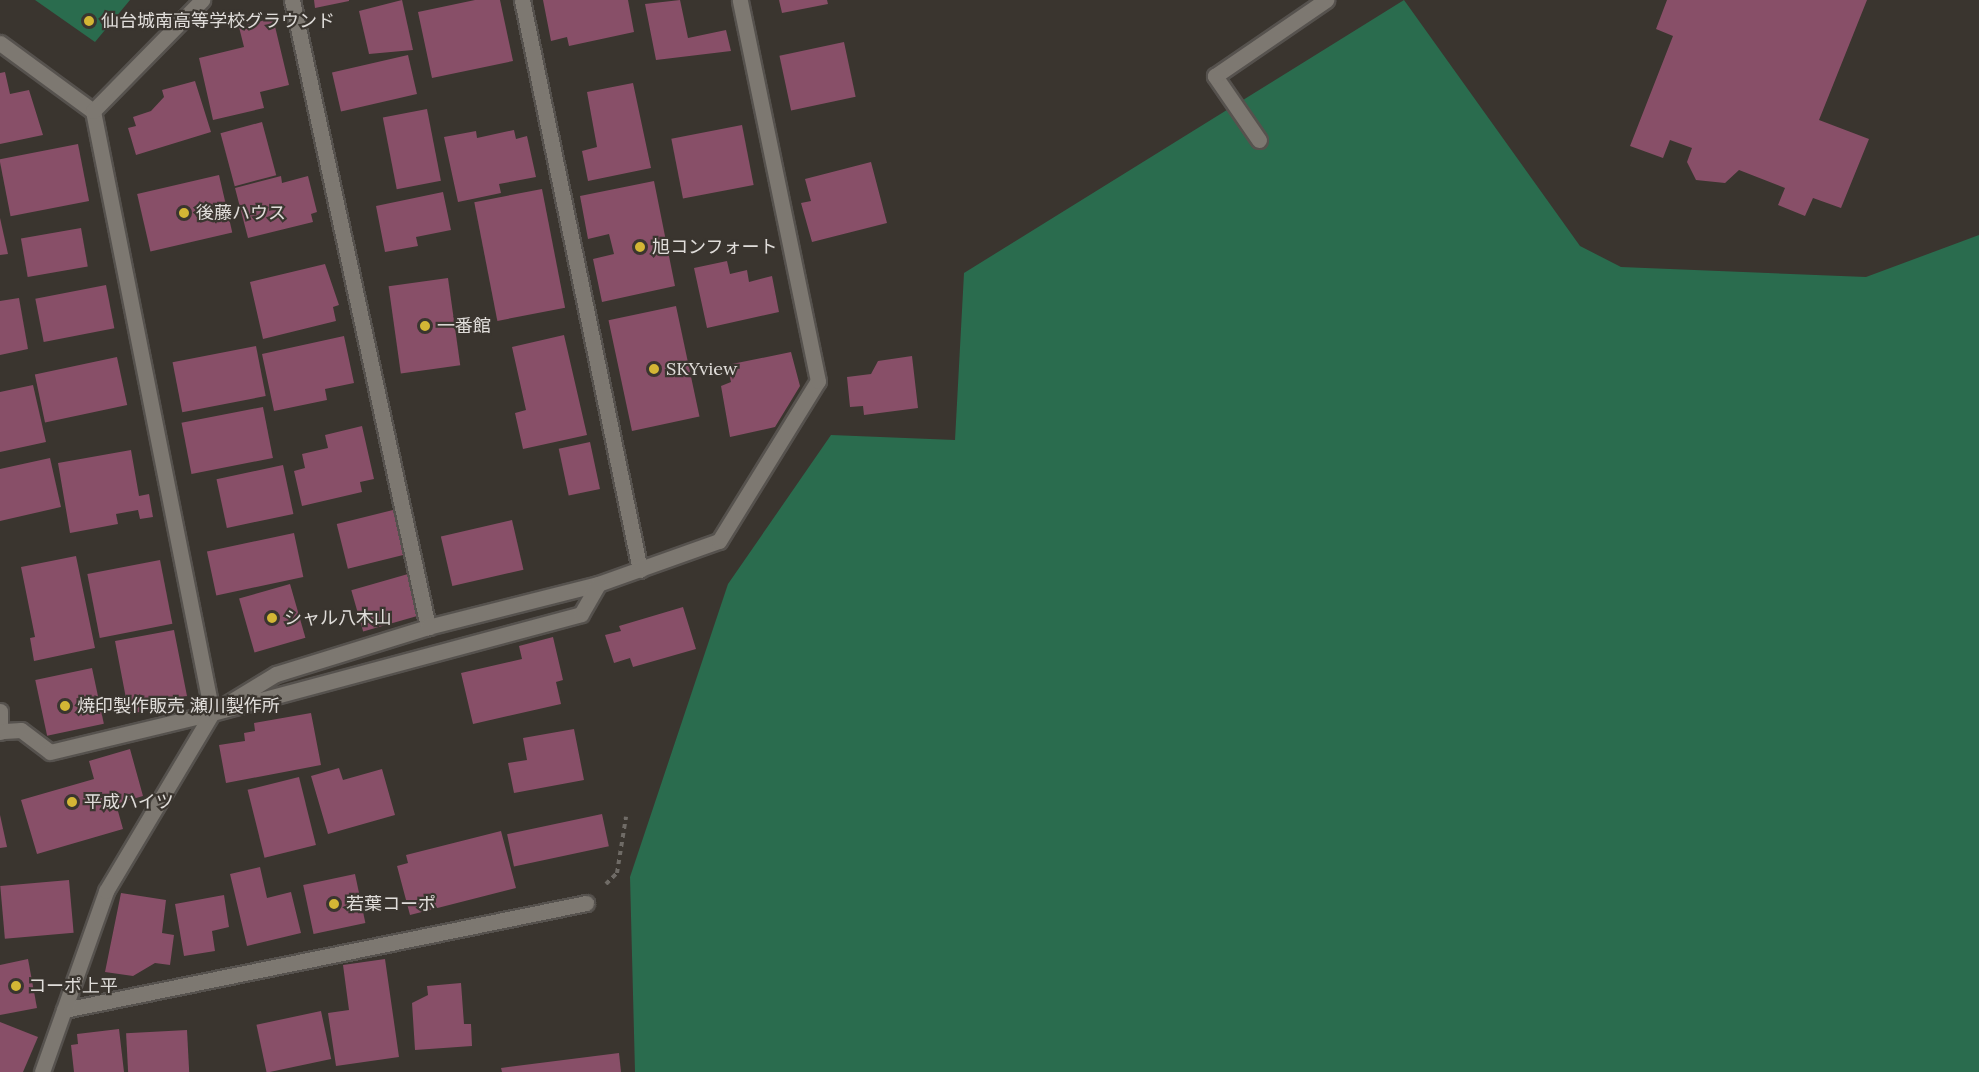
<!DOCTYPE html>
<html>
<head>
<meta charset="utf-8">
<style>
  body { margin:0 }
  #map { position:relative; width:1979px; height:1072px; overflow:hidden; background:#3a352f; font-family:Lora,"Noto Sans JP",serif }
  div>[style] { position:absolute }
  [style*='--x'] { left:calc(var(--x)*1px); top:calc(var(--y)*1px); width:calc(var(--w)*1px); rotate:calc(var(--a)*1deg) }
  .green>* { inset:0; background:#2a6c4e }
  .building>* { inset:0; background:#884f68; transform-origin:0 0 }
  .path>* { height:4px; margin-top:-2px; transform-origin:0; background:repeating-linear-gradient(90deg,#6f6b66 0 4.5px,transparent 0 9px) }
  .roads { filter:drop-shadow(2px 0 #56524e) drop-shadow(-2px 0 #56524e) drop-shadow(0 2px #56524e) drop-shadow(0 -2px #56524e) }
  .minor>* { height:15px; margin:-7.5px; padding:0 7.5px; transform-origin:7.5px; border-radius:7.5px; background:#7d7871 }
  .dots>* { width:16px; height:16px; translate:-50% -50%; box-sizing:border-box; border:3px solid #3a352f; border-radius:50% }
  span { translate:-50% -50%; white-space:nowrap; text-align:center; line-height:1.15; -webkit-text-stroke:4.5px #3a352f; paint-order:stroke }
  .poi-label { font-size:18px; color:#e0ddda }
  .left { translate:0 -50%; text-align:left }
</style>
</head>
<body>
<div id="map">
  <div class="green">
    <div style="clip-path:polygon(35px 0,130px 0,95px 42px)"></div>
    <div style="clip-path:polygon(1404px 0,1580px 246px,1621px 267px,1866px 277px,1979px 235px,1979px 1072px,635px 1072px,630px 877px,728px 584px,831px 435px,955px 440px,964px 273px)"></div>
  </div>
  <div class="building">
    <div style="clip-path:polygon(314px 0,349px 0,349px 1px,315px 8px)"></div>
    <div style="clip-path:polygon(402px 0,413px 50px,369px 54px,359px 11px)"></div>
    <div style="clip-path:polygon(475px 0,500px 0,513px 61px,432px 78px,418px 12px)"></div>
    <div style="clip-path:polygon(543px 0,628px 0,634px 32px,569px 46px,567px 37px,551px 41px)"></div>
    <div style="clip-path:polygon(680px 0,688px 38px,726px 30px,731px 51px,656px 60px,645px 4px)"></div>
    <div style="clip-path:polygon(779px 0,827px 0,828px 4px,782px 13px)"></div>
    <div style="clip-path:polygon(1667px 0,1867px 0,1819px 120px,1869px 139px,1841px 208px,1813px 198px,1805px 216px,1778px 205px,1785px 188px,1739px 170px,1725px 183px,1696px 180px,1687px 162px,1692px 148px,1670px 140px,1663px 158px,1630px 146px,1673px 36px,1656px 29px)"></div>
    <div style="clip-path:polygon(273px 18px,289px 85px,260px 92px,264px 108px,213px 120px,199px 58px,244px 47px,239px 27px)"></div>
    <div style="left:844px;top:42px;width:56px;height:66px;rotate:78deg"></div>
    <div style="left:408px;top:55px;width:40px;height:78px;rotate:77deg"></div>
    <div style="clip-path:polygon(5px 72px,10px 94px,29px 90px,43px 135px,0 144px,0 73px)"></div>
    <div style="clip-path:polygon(195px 81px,211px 132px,136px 155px,128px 128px,136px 126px,133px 117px,151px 111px,164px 97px,162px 90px)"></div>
    <div style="clip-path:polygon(633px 83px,651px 168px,588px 181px,582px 151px,597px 147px,587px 92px)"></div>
    <div style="left:427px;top:109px;width:73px;height:45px;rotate:79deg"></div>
    <div style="left:262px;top:122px;width:55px;height:43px;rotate:75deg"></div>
    <div style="left:742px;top:125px;width:61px;height:72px;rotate:79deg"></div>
    <div style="clip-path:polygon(514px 130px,516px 139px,527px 136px,536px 177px,499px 184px,501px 193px,458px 202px,444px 137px,476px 131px,477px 138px)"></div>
    <div style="left:78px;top:144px;width:58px;height:80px;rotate:79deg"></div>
    <div style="clip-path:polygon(871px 162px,887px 223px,812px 242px,801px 203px,811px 201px,805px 179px)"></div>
    <div style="left:219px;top:175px;width:59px;height:84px;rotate:77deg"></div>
    <div style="clip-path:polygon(281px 176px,282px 183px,308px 176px,317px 212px,311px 214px,313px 222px,248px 238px,235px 188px)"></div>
    <div style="clip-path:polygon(654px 181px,675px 286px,602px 302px,593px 259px,614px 254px,609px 234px,588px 239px,580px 196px)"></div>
    <div style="left:542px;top:189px;width:121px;height:69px;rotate:79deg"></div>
    <div style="clip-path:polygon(443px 192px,451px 230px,416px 237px,418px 246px,385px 252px,376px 206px)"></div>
    <div style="clip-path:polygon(0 218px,8px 254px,0 255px)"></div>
    <div style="left:81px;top:228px;width:39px;height:61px;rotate:80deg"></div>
    <div style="clip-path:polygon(727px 261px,730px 274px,747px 270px,749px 282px,772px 276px,779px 312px,707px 328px,694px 268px)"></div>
    <div style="clip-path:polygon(325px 264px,339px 305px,333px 307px,336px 321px,263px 339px,250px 282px)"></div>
    <div style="left:448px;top:278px;width:88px;height:60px;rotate:82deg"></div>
    <div style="left:106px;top:285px;width:44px;height:72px;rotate:79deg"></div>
    <div style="clip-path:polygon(19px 298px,28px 349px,0 355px,0 301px)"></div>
    <div style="left:676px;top:306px;width:113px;height:69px;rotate:78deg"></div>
    <div style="clip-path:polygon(564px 335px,587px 435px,523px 449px,515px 413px,526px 410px,512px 347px)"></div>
    <div style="clip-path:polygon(344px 336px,354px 383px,325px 389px,327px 400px,274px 411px,262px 354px)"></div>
    <div style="left:256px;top:346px;width:51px;height:85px;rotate:79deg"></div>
    <div style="clip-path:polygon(791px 352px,800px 386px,775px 427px,730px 437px,721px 386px,731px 382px,727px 365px)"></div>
    <div style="clip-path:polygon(912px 356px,918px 408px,864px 415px,863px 406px,850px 407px,847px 377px,871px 374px,878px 361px)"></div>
    <div style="left:117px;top:357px;width:49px;height:84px;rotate:78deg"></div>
    <div style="clip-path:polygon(33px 385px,46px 442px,0 452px,0 392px)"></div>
    <div style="left:263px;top:407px;width:52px;height:83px;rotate:79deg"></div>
    <div style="clip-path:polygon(362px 426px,374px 479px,360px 482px,362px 492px,302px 506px,294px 471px,305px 468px,302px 454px,328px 448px,325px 435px)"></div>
    <div style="left:590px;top:442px;width:48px;height:32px;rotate:78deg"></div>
    <div style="clip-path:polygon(131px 450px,139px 496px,149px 494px,153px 517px,140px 519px,138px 510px,116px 514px,118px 524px,70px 533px,58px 463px)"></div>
    <div style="clip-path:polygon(50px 458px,61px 507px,0 521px,0 469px)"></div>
    <div style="left:283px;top:465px;width:50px;height:68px;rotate:78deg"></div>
    <div style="left:393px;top:510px;width:46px;height:58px;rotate:76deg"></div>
    <div style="left:512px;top:520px;width:51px;height:73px;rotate:77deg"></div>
    <div style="left:294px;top:533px;width:45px;height:89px;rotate:78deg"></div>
    <div style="clip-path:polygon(76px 556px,95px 648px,34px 661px,30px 638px,35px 637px,21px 567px)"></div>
    <div style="left:160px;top:560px;width:65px;height:74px;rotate:79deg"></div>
    <div style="left:408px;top:574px;width:43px;height:59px;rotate:74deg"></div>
    <div style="left:290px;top:584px;width:56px;height:53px;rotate:74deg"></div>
    <div style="clip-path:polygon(683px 607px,696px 649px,633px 667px,630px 658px,614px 663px,605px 635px,621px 631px,619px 626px)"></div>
    <div style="clip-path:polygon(174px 630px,187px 696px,169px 700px,170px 706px,129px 714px,115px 641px)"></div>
    <div style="clip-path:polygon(553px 637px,563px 680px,556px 682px,561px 704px,473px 724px,461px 673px,522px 659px,519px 646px)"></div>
    <div style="left:92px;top:668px;width:57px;height:58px;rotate:78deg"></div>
    <div style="clip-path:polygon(311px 713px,321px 765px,226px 783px,219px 745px,245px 741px,244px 733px,255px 731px,254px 723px)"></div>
    <div style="clip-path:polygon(574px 729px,584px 780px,514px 793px,508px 763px,527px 760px,523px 738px)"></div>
    <div style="clip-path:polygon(130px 749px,143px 796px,116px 804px,123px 829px,37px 854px,21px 800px,94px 779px,89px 761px)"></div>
    <div style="clip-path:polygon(339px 768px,343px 780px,382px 769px,395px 815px,328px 834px,311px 776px)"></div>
    <div style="left:299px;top:777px;width:70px;height:53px;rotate:76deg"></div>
    <div style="left:602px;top:814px;width:33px;height:97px;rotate:78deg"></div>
    <div style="clip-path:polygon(0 815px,7px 847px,0 848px)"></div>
    <div style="clip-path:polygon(501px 831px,516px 888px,410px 915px,397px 866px,408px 863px,406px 855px)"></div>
    <div style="clip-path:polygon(260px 867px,267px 898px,291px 892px,301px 933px,247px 946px,230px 874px)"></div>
    <div style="left:355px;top:874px;width:50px;height:53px;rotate:78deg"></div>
    <div style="left:69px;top:880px;width:53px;height:69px;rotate:85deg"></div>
    <div style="clip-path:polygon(121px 893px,166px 900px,162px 933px,174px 935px,170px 965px,155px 963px,133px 976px,105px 972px)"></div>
    <div style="clip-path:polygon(224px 895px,229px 927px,212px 931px,215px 951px,184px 956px,175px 904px)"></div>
    <div style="clip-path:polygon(28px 959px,37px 1008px,0 1015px,0 965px)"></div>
    <div style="clip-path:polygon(385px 959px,399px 1057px,336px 1066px,328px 1013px,349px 1010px,343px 965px)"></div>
    <div style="clip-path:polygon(461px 983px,464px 1024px,471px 1024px,472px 1046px,415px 1050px,412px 1003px,428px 995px,427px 986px)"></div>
    <div style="left:321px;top:1011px;width:49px;height:66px;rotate:78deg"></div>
    <div style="clip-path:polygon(0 1022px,38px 1037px,23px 1072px,0 1072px)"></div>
    <div style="clip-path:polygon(119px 1029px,124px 1072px,74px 1072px,71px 1045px,78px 1044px,77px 1034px)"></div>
    <div style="left:187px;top:1030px;width:42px;height:61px;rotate:87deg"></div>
    <div style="clip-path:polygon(619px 1053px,621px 1072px,502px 1072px,501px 1068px)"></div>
  </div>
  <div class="path">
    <div style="--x:606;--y:884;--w:16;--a:-45"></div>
    <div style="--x:617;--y:873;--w:57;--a:-80.9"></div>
  </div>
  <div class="roads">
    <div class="minor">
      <div style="--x:292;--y:0;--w:642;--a:77.76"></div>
      <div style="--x:522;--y:0;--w:582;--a:78.3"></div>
      <div style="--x:0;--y:43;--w:115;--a:36.2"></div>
      <div style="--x:1259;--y:140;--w:78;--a:-124.5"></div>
      <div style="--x:1215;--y:76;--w:135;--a:-34.4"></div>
      <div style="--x:0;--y:711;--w:21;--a:90"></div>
      <div style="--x:212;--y:713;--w:75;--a:-31.4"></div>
      <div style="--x:276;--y:674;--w:159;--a:-17.2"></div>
      <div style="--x:428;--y:627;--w:175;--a:-14.2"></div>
      <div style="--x:598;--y:584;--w:128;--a:-19.6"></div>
      <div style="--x:719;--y:541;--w:188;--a:-58.3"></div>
      <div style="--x:818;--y:381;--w:389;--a:-101.6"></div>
      <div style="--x:4;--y:731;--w:17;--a:-3"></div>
      <div style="--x:21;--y:730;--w:36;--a:37"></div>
      <div style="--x:50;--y:752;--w:167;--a:-13.5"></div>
      <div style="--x:212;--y:713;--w:382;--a:-15"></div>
      <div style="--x:581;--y:614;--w:34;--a:-60"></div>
      <div style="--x:64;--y:1010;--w:533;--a:-11.58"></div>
      <div style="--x:42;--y:1072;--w:192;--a:-70.5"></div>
      <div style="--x:106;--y:891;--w:207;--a:-59.2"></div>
      <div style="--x:212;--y:713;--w:614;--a:-101.18"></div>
      <div style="--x:93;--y:111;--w:156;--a:-45.5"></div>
    </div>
  </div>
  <div class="dots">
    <div style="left:89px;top:21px;background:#d3b635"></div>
    <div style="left:184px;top:213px;background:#d3b635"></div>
    <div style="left:640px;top:247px;background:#d3b635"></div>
    <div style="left:425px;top:326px;background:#d3b635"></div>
    <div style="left:654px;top:369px;background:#d3b635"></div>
    <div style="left:272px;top:618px;background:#d3b635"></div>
    <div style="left:65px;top:706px;background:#d3b635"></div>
    <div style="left:72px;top:802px;background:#d3b635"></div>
    <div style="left:334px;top:904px;background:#d3b635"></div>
    <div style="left:16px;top:986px;background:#d3b635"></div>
  </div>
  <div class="poi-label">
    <span class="left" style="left:101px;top:21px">仙台城南高等学校グラウンド</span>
    <span class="left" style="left:196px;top:213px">後藤ハウス</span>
    <span class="left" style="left:652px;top:247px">旭コンフォート</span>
    <span class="left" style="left:437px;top:326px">一番館</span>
    <span class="left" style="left:666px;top:369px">SKYview</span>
    <span class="left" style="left:284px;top:618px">シャル八木山</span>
    <span class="left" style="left:77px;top:706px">焼印製作販売 瀬川製作所</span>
    <span class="left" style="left:84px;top:802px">平成ハイツ</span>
    <span class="left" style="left:346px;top:904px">若葉コーポ</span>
    <span class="left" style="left:28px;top:986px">コーポ上平</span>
  </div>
</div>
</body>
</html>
